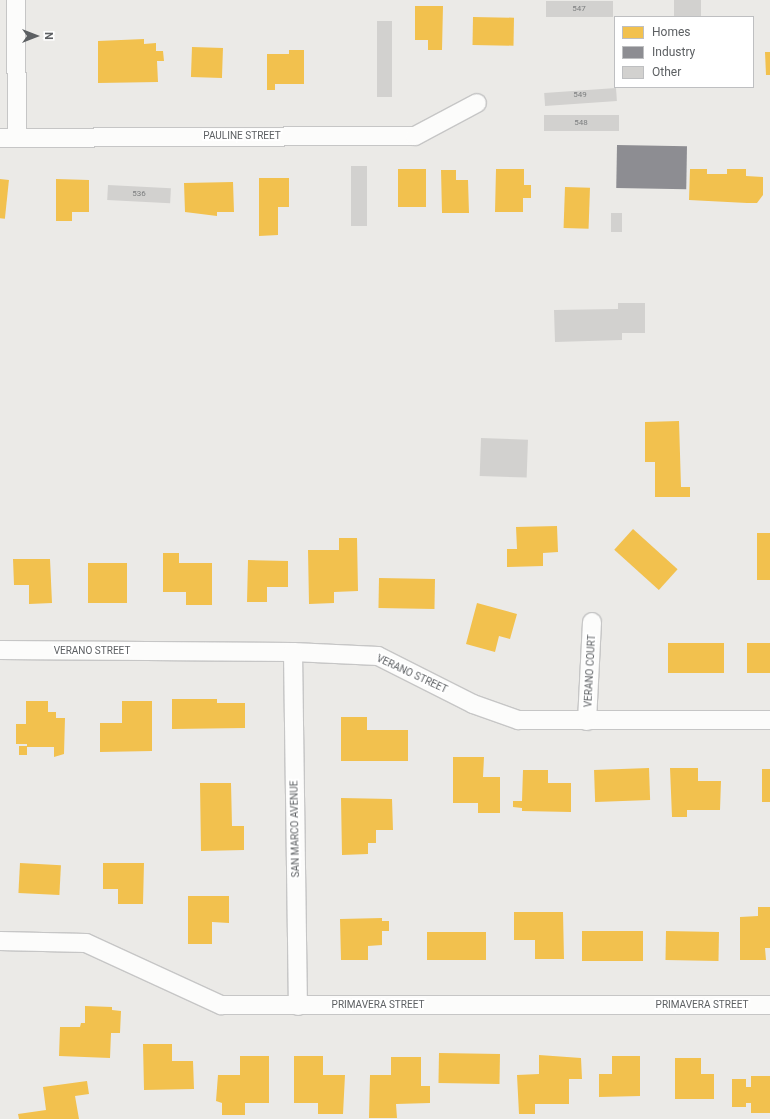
<!DOCTYPE html>
<html>
<head>
<meta charset="utf-8">
<style>
  body { margin:0 }
  #map { position:relative; width:770px; height:1119px; overflow:hidden; background:#ebeae7; font-family:Roboto,sans-serif }
  div>[style] { position:absolute }
  [style*='--x'] { left:calc(var(--x)*1px); top:calc(var(--y)*1px); width:calc(var(--w)*1px); rotate:calc(var(--a)*1deg) }
  .homes>* { inset:0; background:#f2c14e; transform-origin:0 0 }
  .industry>* { inset:0; background:#8d8d92; transform-origin:0 0 }
  .building>* { inset:0; background:#d2d1cf; transform-origin:0 0 }
  .roads { filter:drop-shadow(1px 0 #c6c6c6) drop-shadow(-1px 0 #c6c6c6) drop-shadow(0 1px #c6c6c6) drop-shadow(0 -1px #c6c6c6) }
  .minor>* { height:18px; margin:-9px; padding:0 9px; transform-origin:9px; border-radius:9px; background:#fcfcfb }
  span { translate:-50% -50%; white-space:nowrap; text-align:center; line-height:1.15; -webkit-text-stroke:4px #fff; paint-order:stroke }
  .number-label { font-size:8px; color:#7c7e7f }
  .number-label span { -webkit-text-stroke-width:0 }
  .street-label { font-size:10px; color:#5d6063 }
  .legend { position:absolute; left:614px; top:16px; width:140px; height:72px; box-sizing:border-box; background:#fff; border:1px solid #bebfc1; margin:0; padding:5px 7px; list-style:none; font-size:12px; color:#5d6063 }
  .legend li { display:flex; align-items:center; gap:8px; height:20px }
  .legend b { width:20px; border:1px solid #bebfc1 }
  .north { position:absolute; left:16px; top:16px; width:40px; height:40px; -webkit-text-stroke:3px #fff; paint-order:stroke; rotate:90deg; font-size:11px; font-weight:700; line-height:16px; text-align:center; color:#5d6063 }
  .north::after { content:''; display:block; margin:auto; width:14px; height:18px; background:#5d6063; clip-path:polygon(50% 0,100% 100%,50% 72%,0 100%) }
</style>
</head>
<body>
<div id="map">
  <div class="homes">
    <div style="clip-path:polygon(415px 6px,443px 6px,442px 50px,428px 50px,428px 40px,415px 40px)"></div>
    <div style="left:473px;top:17px;width:41px;height:28px;rotate:1deg"></div>
    <div style="clip-path:polygon(144px 39px,144px 44px,156px 43px,156px 51px,163px 51px,164px 61px,157px 61px,158px 82px,98px 83px,98px 41px)"></div>
    <div style="left:192px;top:47px;width:31px;height:30px;rotate:2deg"></div>
    <div style="clip-path:polygon(289px 50px,304px 50px,304px 84px,275px 84px,275px 90px,267px 90px,267px 54px,289px 54px)"></div>
    <div style="clip-path:polygon(765px 52px,770px 52px,770px 75px,766px 75px)"></div>
    <div style="left:398px;top:169px;width:28px;height:38px"></div>
    <div style="clip-path:polygon(496px 169px,524px 169px,524px 185px,531px 185px,531px 198px,523px 198px,523px 212px,495px 212px)"></div>
    <div style="clip-path:polygon(690px 169px,707px 169px,707px 174px,727px 174px,727px 169px,746px 169px,746px 176px,763px 177px,763px 195px,757px 203px,747px 203px,689px 200px)"></div>
    <div style="clip-path:polygon(441px 170px,456px 170px,456px 180px,468px 180px,469px 213px,442px 213px)"></div>
    <div style="clip-path:polygon(259px 178px,289px 178px,289px 207px,278px 207px,278px 235px,259px 236px)"></div>
    <div style="left:0;top:179px;width:9px;height:39px;rotate:6deg"></div>
    <div style="clip-path:polygon(56px 179px,89px 180px,89px 212px,72px 212px,72px 221px,56px 221px)"></div>
    <div style="clip-path:polygon(233px 182px,234px 212px,217px 212px,217px 216px,185px 212px,184px 183px)"></div>
    <div style="left:565px;top:187px;width:25px;height:41px;rotate:2deg"></div>
    <div style="clip-path:polygon(679px 421px,681px 487px,690px 487px,690px 497px,655px 497px,655px 462px,645px 462px,645px 422px)"></div>
    <div style="clip-path:polygon(557px 526px,558px 552px,543px 553px,543px 566px,507px 567px,507px 549px,517px 549px,516px 527px)"></div>
    <div style="left:633px;top:529px;width:60px;height:28px;rotate:42deg"></div>
    <div style="left:757px;top:533px;width:13px;height:47px"></div>
    <div style="clip-path:polygon(339px 538px,357px 538px,358px 591px,334px 592px,334px 603px,309px 604px,308px 550px,339px 550px)"></div>
    <div style="clip-path:polygon(163px 553px,179px 553px,179px 563px,212px 563px,212px 605px,186px 605px,186px 592px,163px 592px)"></div>
    <div style="clip-path:polygon(13px 559px,50px 559px,52px 603px,29px 604px,29px 585px,14px 585px)"></div>
    <div style="clip-path:polygon(248px 560px,288px 561px,288px 587px,267px 587px,267px 602px,247px 602px)"></div>
    <div style="left:88px;top:563px;width:39px;height:40px"></div>
    <div style="left:379px;top:578px;width:56px;height:30px;rotate:1deg"></div>
    <div style="clip-path:polygon(477px 603px,517px 614px,510px 639px,499px 636px,495px 652px,466px 644px)"></div>
    <div style="left:668px;top:643px;width:56px;height:30px"></div>
    <div style="left:747px;top:643px;width:23px;height:30px"></div>
    <div style="clip-path:polygon(172px 699px,217px 699px,217px 703px,245px 703px,245px 728px,172px 729px)"></div>
    <div style="clip-path:polygon(26px 701px,48px 701px,48px 712px,56px 712px,56px 718px,65px 718px,64px 754px,54px 757px,54px 747px,27px 747px,27px 755px,19px 755px,19px 746px,27px 746px,27px 744px,16px 744px,16px 724px,26px 724px)"></div>
    <div style="clip-path:polygon(122px 701px,152px 701px,152px 751px,100px 752px,100px 723px,122px 723px)"></div>
    <div style="clip-path:polygon(341px 717px,367px 717px,367px 730px,408px 730px,408px 761px,341px 761px)"></div>
    <div style="clip-path:polygon(453px 757px,484px 757px,483px 777px,500px 777px,500px 813px,478px 813px,478px 803px,453px 803px)"></div>
    <div style="left:649px;top:768px;width:32px;height:55px;rotate:88deg"></div>
    <div style="clip-path:polygon(670px 768px,698px 768px,698px 781px,721px 781px,720px 810px,687px 810px,687px 817px,672px 817px)"></div>
    <div style="left:762px;top:769px;width:8px;height:33px"></div>
    <div style="clip-path:polygon(523px 770px,548px 770px,548px 783px,571px 783px,571px 812px,522px 811px,522px 808px,513px 807px,513px 801px,522px 801px)"></div>
    <div style="clip-path:polygon(200px 783px,231px 783px,232px 826px,244px 826px,244px 850px,201px 851px)"></div>
    <div style="clip-path:polygon(341px 798px,392px 799px,393px 830px,376px 830px,376px 843px,368px 843px,368px 854px,342px 855px)"></div>
    <div style="left:20px;top:863px;width:41px;height:30px;rotate:3deg"></div>
    <div style="clip-path:polygon(103px 863px,144px 863px,143px 904px,118px 904px,118px 889px,103px 889px)"></div>
    <div style="clip-path:polygon(188px 896px,229px 896px,229px 923px,212px 922px,212px 944px,188px 944px)"></div>
    <div style="clip-path:polygon(758px 907px,770px 907px,770px 948px,765px 948px,766px 960px,740px 960px,740px 917px,758px 916px)"></div>
    <div style="clip-path:polygon(514px 912px,563px 912px,564px 959px,535px 959px,535px 940px,514px 940px)"></div>
    <div style="clip-path:polygon(382px 918px,382px 921px,389px 921px,389px 931px,382px 931px,382px 945px,368px 946px,368px 960px,341px 960px,340px 919px)"></div>
    <div style="left:582px;top:931px;width:61px;height:30px"></div>
    <div style="left:666px;top:931px;width:53px;height:29px;rotate:1deg"></div>
    <div style="left:427px;top:932px;width:59px;height:28px"></div>
    <div style="clip-path:polygon(85px 1006px,112px 1007px,112px 1010px,121px 1011px,120px 1033px,111px 1033px,110px 1058px,59px 1056px,60px 1027px,80px 1027px,81px 1023px,85px 1023px)"></div>
    <div style="clip-path:polygon(143px 1044px,172px 1044px,172px 1061px,193px 1061px,194px 1089px,144px 1090px)"></div>
    <div style="left:439px;top:1053px;width:61px;height:30px;rotate:1deg"></div>
    <div style="clip-path:polygon(539px 1055px,581px 1058px,582px 1079px,569px 1079px,569px 1104px,535px 1104px,535px 1114px,519px 1114px,517px 1075px,539px 1074px)"></div>
    <div style="clip-path:polygon(240px 1056px,269px 1056px,269px 1103px,245px 1103px,245px 1115px,222px 1115px,222px 1103px,216px 1101px,218px 1075px,240px 1075px)"></div>
    <div style="clip-path:polygon(294px 1056px,323px 1056px,323px 1075px,345px 1075px,343px 1114px,318px 1114px,318px 1103px,294px 1103px)"></div>
    <div style="clip-path:polygon(612px 1056px,640px 1056px,640px 1096px,599px 1097px,599px 1074px,612px 1074px)"></div>
    <div style="clip-path:polygon(391px 1057px,421px 1057px,421px 1086px,430px 1086px,430px 1103px,396px 1104px,397px 1118px,369px 1118px,370px 1075px,391px 1075px)"></div>
    <div style="clip-path:polygon(675px 1058px,701px 1058px,701px 1074px,714px 1074px,714px 1099px,675px 1099px)"></div>
    <div style="clip-path:polygon(751px 1076px,770px 1076px,770px 1113px,751px 1113px,751px 1103px,746px 1103px,746px 1107px,732px 1107px,732px 1079px,746px 1079px,746px 1087px,751px 1087px)"></div>
    <div style="clip-path:polygon(87px 1081px,89px 1094px,75px 1096px,79px 1119px,19px 1119px,18px 1114px,46px 1110px,43px 1087px)"></div>
  </div>
  <div class="industry">
    <div style="left:617px;top:145px;width:70px;height:43px;rotate:1deg"></div>
  </div>
  <div class="building">
    <div style="left:674px;top:0;width:27px;height:17px"></div>
    <div style="left:546px;top:1px;width:67px;height:16px"></div>
    <div style="left:377px;top:21px;width:15px;height:76px"></div>
    <div style="left:616px;top:88px;width:13px;height:72px;rotate:86deg"></div>
    <div style="left:619px;top:115px;width:16px;height:75px;rotate:90deg"></div>
    <div style="left:351px;top:166px;width:16px;height:60px"></div>
    <div style="left:108px;top:185px;width:63px;height:15px;rotate:3deg"></div>
    <div style="left:611px;top:213px;width:11px;height:19px"></div>
    <div style="clip-path:polygon(618px 303px,645px 303px,645px 333px,622px 333px,622px 340px,555px 342px,554px 310px,618px 309px)"></div>
    <div style="left:481px;top:438px;width:47px;height:38px;rotate:2deg"></div>
  </div>
  <div class="roads">
    <div class="minor">
      <div style="--x:16;--y:0;--w:137;--a:89.6"></div>
      <div style="--x:0;--y:138;--w:415;--a:-0.3"></div>
      <div style="--x:415;--y:136;--w:70;--a:-28"></div>
      <div style="--x:0;--y:650;--w:293;--a:0.4"></div>
      <div style="--x:293;--y:652;--w:85;--a:2.7"></div>
      <div style="--x:378;--y:656;--w:106;--a:26.8"></div>
      <div style="--x:473;--y:704;--w:48;--a:19.6"></div>
      <div style="--x:518;--y:720;--w:252;--a:0"></div>
      <div style="--x:293;--y:652;--w:354;--a:89.2"></div>
      <div style="--x:587;--y:721;--w:99;--a:-87.1"></div>
      <div style="--x:0;--y:941;--w:86;--a:1.3"></div>
      <div style="--x:86;--y:943;--w:149;--a:24.7"></div>
      <div style="--x:221;--y:1005;--w:549;--a:0"></div>
    </div>
  </div>
  <div class="number-label">
    <span style="left:579px;top:9px">547</span>
    <span style="left:580px;top:95px">549</span>
    <span style="left:581px;top:123px">548</span>
    <span style="left:139px;top:194px">536</span>
  </div>
  <div class="street-label">
    <span style="left:242px;top:136px">PAULINE STREET</span>
    <span style="left:92px;top:651px">VERANO STREET</span>
    <span style="left:590px;top:671px;rotate:-87deg">VERANO COURT</span>
    <span style="left:412px;top:674px;rotate:25deg">VERANO STREET</span>
    <span style="left:295px;top:829px;rotate:-91deg">SAN MARCO AVENUE</span>
    <span style="left:378px;top:1005px">PRIMAVERA STREET</span>
    <span style="left:702px;top:1005px">PRIMAVERA STREET</span>
  </div>
  <ul class="legend">
  <li><b style="height:11px;background:#f2c14e"></b>Homes</li>
  <li><b style="height:11px;background:#8d8d92"></b>Industry</li>
  <li><b style="height:11px;background:#d2d1cf"></b>Other</li>
  </ul>
  <div class="north">N</div>
</div>
</body>
</html>
